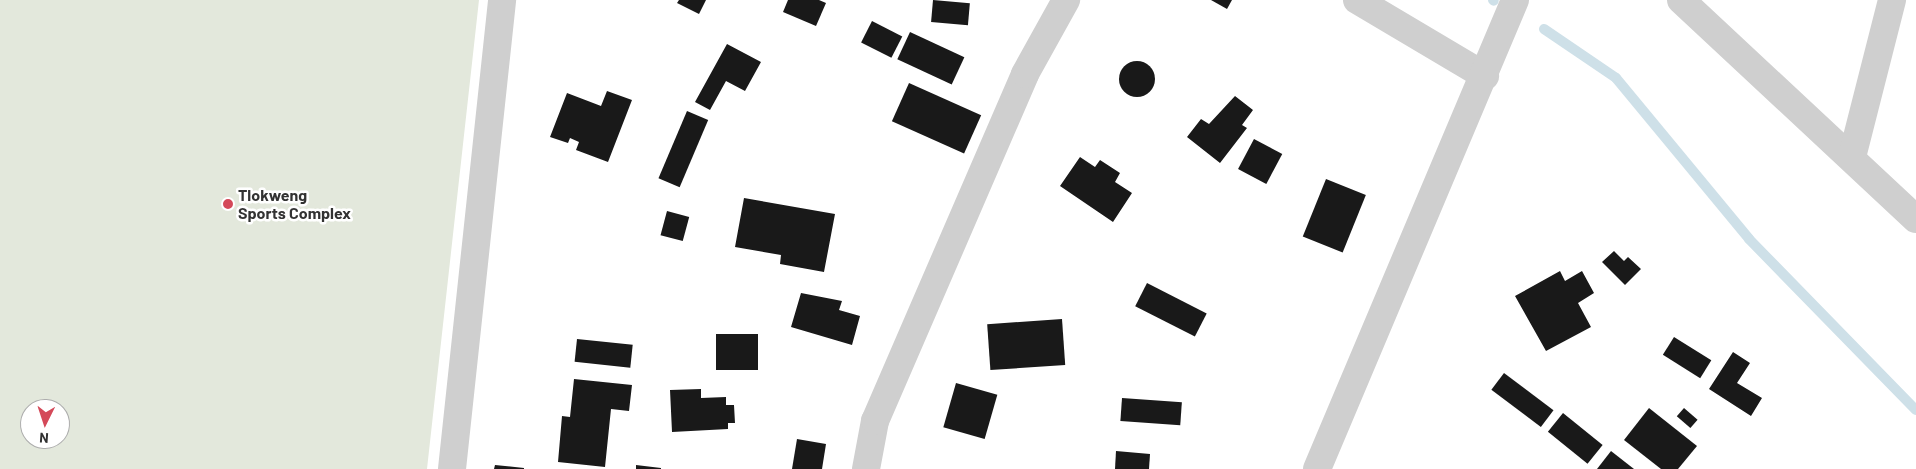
<!DOCTYPE html>
<html>
<head>
<meta charset="utf-8">
<style>
  body { margin:0 }
  #map { position:relative; width:1916px; height:469px; overflow:hidden; background:#fff; font-family:Barlow,sans-serif }
  div>[style] { position:absolute }
  [style*='--x'] { left:calc(var(--x)*1px); top:calc(var(--y)*1px); width:calc(var(--w)*1px); rotate:calc(var(--a)*1deg) }
  .green>* { inset:0; background:#e3e8dc }
  .stream>* { height:10px; margin:-5px; padding:0 5px; transform-origin:5px; border-radius:5px; background:#cee0e8 }
  .building>* { inset:0; background:#191919; transform-origin:0 0 }
  .round { border-radius:50% }
  .minor>* { height:28px; margin:-14px; padding:0 14px; transform-origin:14px; border-radius:14px; background:#cfcfcf }
  .tertiary>* { height:28px; margin:-14px; padding:0 14px; transform-origin:14px; border-radius:14px; background:#cfcfcf }
  .dots>* { width:14px; height:14px; translate:-50% -50%; box-sizing:border-box; border:2px solid #fff; border-radius:50% }
  span { translate:-50% -50%; white-space:nowrap; text-align:center; line-height:1.15; -webkit-text-stroke:5px #fff; paint-order:stroke }
  .poi-label { font-size:16px; color:#323232; font-weight:700 }
  .left { translate:0 -50%; text-align:left }
  .north { position:absolute; left:20px; top:399px; width:50px; height:50px; box-sizing:border-box; background:#fff; border:1px solid #adadad; border-radius:50%; rotate:184deg; font-size:14px; font-weight:700; line-height:20px; text-align:center; color:#323232 }
  .north::after { content:''; display:block; margin:auto; width:18px; height:22px; background:#d44959; clip-path:polygon(50% 0,100% 100%,50% 72%,0 100%) }
</style>
</head>
<body>
<div id="map">
  <div class="green">
    <div style="clip-path:polygon(evenodd,0 0,479px 0,427px 469px,0 469px,0 0,30px 409px,60px 409px,60px 439px,30px 439px,30px 409px)"></div>
  </div>
  <div class="stream">
    <div style="--x:1493;--y:0;--w:1;--a:45"></div>
    <div style="--x:1544;--y:29;--w:87;--a:34.2"></div>
    <div style="--x:1616;--y:78;--w:209;--a:50.4"></div>
    <div style="--x:1749;--y:239;--w:239;--a:45.7"></div>
  </div>
  <div class="building">
    <div style="clip-path:polygon(679px 0,706px 0,699px 14px,677px 3px)"></div>
    <div style="clip-path:polygon(788px 0,819px 0,826px 3px,816px 26px,783px 12px)"></div>
    <div style="left:933px;top:0;width:37px;height:22px;rotate:5deg"></div>
    <div style="clip-path:polygon(1211px 0,1232px 0,1227px 9px)"></div>
    <div style="left:872px;top:21px;width:34px;height:24px;rotate:27deg"></div>
    <div style="left:910px;top:32px;width:60px;height:30px;rotate:25deg"></div>
    <div style="clip-path:polygon(727px 44px,761px 62px,745px 91px,726px 81px,710px 110px,695px 102px)"></div>
    <div class="round" style="left:1119px;top:61px;width:36px;height:36px"></div>
    <div style="left:909px;top:83px;width:79px;height:42px;rotate:24deg"></div>
    <div style="clip-path:polygon(607px 91px,632px 100px,608px 162px,576px 150px,579px 142px,570px 138px,568px 143px,550px 137px,567px 93px,601px 106px)"></div>
    <div style="clip-path:polygon(1235px 96px,1253px 110px,1242px 125px,1247px 128px,1220px 163px,1187px 137px,1201px 119px,1209px 124px)"></div>
    <div style="left:687px;top:111px;width:23px;height:73px;rotate:23deg"></div>
    <div style="left:1254px;top:139px;width:32px;height:34px;rotate:28deg"></div>
    <div style="clip-path:polygon(1080px 157px,1095px 167px,1100px 160px,1120px 173px,1115px 182px,1132px 193px,1113px 222px,1060px 186px)"></div>
    <div style="left:1326px;top:179px;width:43px;height:62px;rotate:22deg"></div>
    <div style="clip-path:polygon(744px 198px,835px 214px,824px 272px,780px 264px,781px 255px,735px 247px)"></div>
    <div style="left:667px;top:211px;width:23px;height:25px;rotate:15deg"></div>
    <div style="clip-path:polygon(1614px 251px,1624px 261px,1628px 257px,1641px 269px,1625px 285px,1602px 262px)"></div>
    <div style="clip-path:polygon(1560px 271px,1565px 281px,1582px 271px,1594px 293px,1578px 303px,1591px 327px,1546px 351px,1515px 296px)"></div>
    <div style="left:1147px;top:283px;width:67px;height:26px;rotate:27deg"></div>
    <div style="clip-path:polygon(801px 293px,842px 301px,839px 310px,860px 316px,852px 345px,791px 327px)"></div>
    <div style="left:1062px;top:319px;width:46px;height:75px;rotate:86deg"></div>
    <div style="left:716px;top:334px;width:42px;height:36px"></div>
    <div style="left:1674px;top:337px;width:44px;height:21px;rotate:32deg"></div>
    <div style="left:577px;top:339px;width:56px;height:23px;rotate:6deg"></div>
    <div style="clip-path:polygon(1733px 352px,1750px 363px,1737px 383px,1762px 398px,1751px 416px,1709px 389px)"></div>
    <div style="left:1504px;top:373px;width:62px;height:21px;rotate:37deg"></div>
    <div style="clip-path:polygon(574px 379px,632px 385px,629px 411px,611px 409px,605px 467px,558px 462px,562px 416px,570px 417px)"></div>
    <div style="left:956px;top:383px;width:43px;height:46px;rotate:16deg"></div>
    <div style="clip-path:polygon(701px 389px,701px 398px,726px 397px,726px 405px,734px 405px,735px 423px,728px 423px,728px 429px,672px 432px,670px 390px)"></div>
    <div style="left:1122px;top:398px;width:60px;height:23px;rotate:4deg"></div>
    <div style="clip-path:polygon(1649px 408px,1697px 446px,1678px 469px,1661px 469px,1624px 440px)"></div>
    <div style="left:1684px;top:408px;width:18px;height:11px;rotate:41deg"></div>
    <div style="left:1563px;top:413px;width:51px;height:24px;rotate:39deg"></div>
    <div style="clip-path:polygon(797px 439px,826px 444px,822px 469px,792px 469px)"></div>
    <div style="clip-path:polygon(1116px 451px,1150px 454px,1149px 469px,1115px 469px)"></div>
    <div style="clip-path:polygon(1611px 451px,1634px 469px,1597px 469px)"></div>
    <div style="clip-path:polygon(495px 465px,524px 468px,524px 469px,494px 469px)"></div>
    <div style="clip-path:polygon(636px 465px,661px 468px,661px 469px,636px 469px)"></div>
  </div>
  <div class="minor">
    <div style="--x:1357;--y:0;--w:149;--a:30.7"></div>
    <div style="--x:1681;--y:0;--w:321;--a:43"></div>
    <div style="--x:1852;--y:157;--w:162;--a:-75.7"></div>
    <div style="--x:452;--y:469;--w:472;--a:-83.9"></div>
    <div style="--x:866;--y:469;--w:49;--a:-79.4"></div>
    <div style="--x:875;--y:421;--w:378;--a:-66.6"></div>
    <div style="--x:1025;--y:74;--w:85;--a:-61"></div>
  </div>
  <div class="tertiary">
    <div style="--x:1317;--y:469;--w:509;--a:-67.11"></div>
  </div>
  <div class="dots">
    <div style="left:228px;top:204px;background:#d44959"></div>
  </div>
  <div class="poi-label">
    <span class="left" style="left:238px;top:204px">Tlokweng<br>Sports Complex</span>
  </div>
  <div class="north">N</div>
</div>
</body>
</html>
